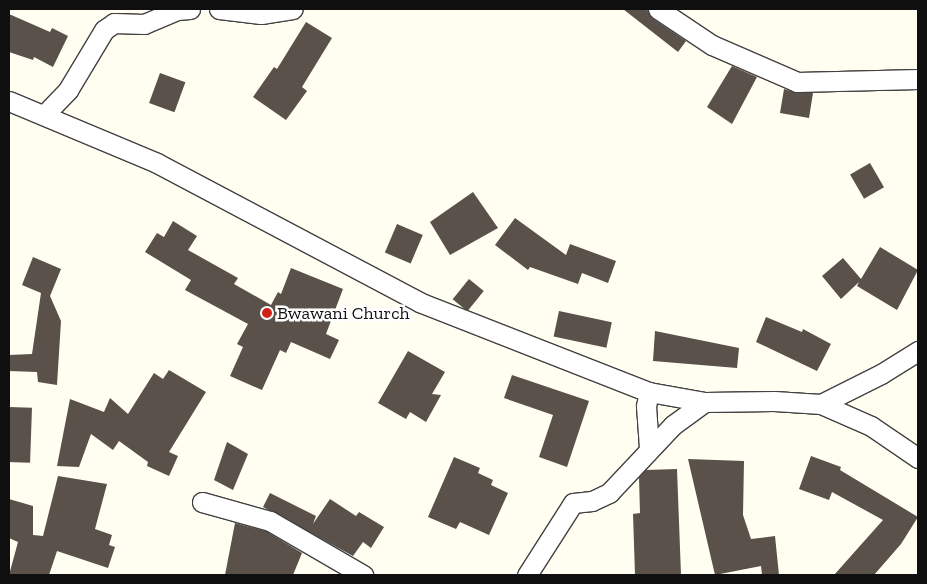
<!DOCTYPE html>
<html>
<head>
<meta charset="utf-8">
<style>
  body { margin:0 }
  #map { position:relative; width:927px; height:584px; overflow:hidden; background:#fffef1; font-family:"Zilla Slab",serif }
  div>[style] { position:absolute }
  [style*='--x'] { left:calc(var(--x)*1px); top:calc(var(--y)*1px); width:calc(var(--w)*1px); rotate:calc(var(--a)*1deg) }
  .building>* { inset:0; background:#59514a; transform-origin:0 0 }
  .roads { filter:drop-shadow(1px 0 #424242) drop-shadow(-1px 0 #424242) drop-shadow(0 1px #424242) drop-shadow(0 -1px #424242) }
  .minor>* { height:19px; margin:-9.5px; padding:0 9.5px; transform-origin:9.5px; border-radius:9.5px; background:#fff }
  .dots>* { width:14px; height:14px; translate:-50% -50%; box-sizing:border-box; border:2px solid #fff; border-radius:50% }
  span { translate:-50% -50%; white-space:nowrap; text-align:center; line-height:1.15; -webkit-text-stroke:5px #fff; paint-order:stroke }
  .poi-label { font-size:18px; color:#0f0f0f }
  .left { translate:0 -50%; text-align:left }
  .frame { position:absolute; inset:0; border:10px solid #0f0f0f; pointer-events:none }
</style>
</head>
<body>
<div id="map">
  <div class="building">
    <div style="clip-path:polygon(623px 9px,647px 9px,652px 18px,686px 41px,678px 52px)"></div>
    <div style="clip-path:polygon(9px 14px,50px 32px,52px 28px,68px 36px,53px 67px,34px 57px,33px 60px,9px 52px)"></div>
    <div style="clip-path:polygon(306px 22px,332px 38px,302px 87px,307px 91px,286px 120px,253px 97px,274px 67px,277px 69px)"></div>
    <div style="clip-path:polygon(732px 66px,757px 77px,732px 124px,707px 107px)"></div>
    <div style="left:160px;top:73px;width:27px;height:32px;rotate:20deg"></div>
    <div style="clip-path:polygon(784px 89px,797px 93px,813px 93px,809px 118px,780px 113px)"></div>
    <div style="left:870px;top:163px;width:28px;height:23px;rotate:60deg"></div>
    <div style="clip-path:polygon(473px 192px,498px 228px,450px 255px,430px 222px)"></div>
    <div style="clip-path:polygon(515px 218px,566px 255px,570px 244px,616px 261px,608px 283px,582px 273px,578px 284px,530px 267px,528px 270px,495px 245px)"></div>
    <div style="clip-path:polygon(173px 221px,197px 236px,188px 250px,238px 278px,234px 284px,271px 305px,278px 292px,281px 294px,291px 268px,343px 289px,326px 334px,339px 340px,330px 359px,291px 342px,286px 353px,280px 350px,262px 390px,230px 376px,243px 347px,237px 344px,248px 324px,185px 290px,191px 280px,145px 252px,157px 233px,164px 237px)"></div>
    <div style="left:397px;top:224px;width:28px;height:31px;rotate:23deg"></div>
    <div style="clip-path:polygon(880px 247px,918px 270px,897px 310px,857px 286px,859px 282px,841px 299px,822px 276px,843px 258px,861px 279px)"></div>
    <div style="clip-path:polygon(33px 257px,61px 269px,50px 296px,61px 321px,57px 385px,38px 382px,37px 372px,9px 371px,9px 355px,32px 354px,41px 293px,22px 285px)"></div>
    <div style="left:469px;top:279px;width:19px;height:26px;rotate:39deg"></div>
    <div style="left:559px;top:311px;width:54px;height:26px;rotate:12deg"></div>
    <div style="clip-path:polygon(766px 317px,802px 332px,803px 329px,831px 344px,817px 371px,756px 342px)"></div>
    <div style="clip-path:polygon(655px 331px,739px 348px,737px 368px,653px 361px)"></div>
    <div style="clip-path:polygon(408px 351px,445px 372px,432px 394px,441px 395px,426px 422px,410px 412px,406px 419px,378px 403px)"></div>
    <div style="clip-path:polygon(169px 370px,206px 392px,169px 452px,178px 456px,169px 476px,147px 466px,148px 462px,119px 441px,113px 450px,91px 434px,79px 467px,57px 466px,70px 399px,104px 412px,110px 398px,128px 414px,154px 373px,163px 379px)"></div>
    <div style="clip-path:polygon(512px 375px,589px 401px,567px 467px,539px 457px,553px 415px,504px 398px)"></div>
    <div style="left:9px;top:407px;width:23px;height:55px;rotate:2deg"></div>
    <div style="clip-path:polygon(227px 442px,248px 454px,233px 490px,214px 480px)"></div>
    <div style="clip-path:polygon(811px 456px,841px 467px,840px 470px,918px 517px,901px 544px,874px 575px,834px 575px,883px 520px,832px 492px,829px 500px,799px 489px)"></div>
    <div style="clip-path:polygon(454px 457px,480px 468px,478px 473px,493px 480px,491px 485px,508px 493px,489px 535px,460px 522px,456px 529px,428px 517px)"></div>
    <div style="clip-path:polygon(688px 459px,744px 461px,743px 515px,751px 539px,775px 536px,779px 575px,762px 575px,761px 566px,715px 575px)"></div>
    <div style="clip-path:polygon(677px 469px,681px 575px,635px 575px,633px 514px,640px 513px,639px 477px,646px 470px)"></div>
    <div style="clip-path:polygon(58px 476px,107px 484px,95px 529px,112px 535px,109px 545px,115px 547px,108px 568px,57px 551px,49px 575px,9px 575px,18px 542px,9px 538px,9px 499px,33px 506px,33px 535px,43px 536px)"></div>
    <div style="clip-path:polygon(270px 493px,316px 516px,313px 524px,330px 499px,356px 516px,359px 512px,384px 527px,371px 548px,363px 542px,353px 556px,263px 507px)"></div>
    <div style="clip-path:polygon(235px 523px,266px 531px,302px 553px,293px 575px,225px 575px)"></div>
  </div>
  <div class="roads">
    <div class="minor">
      <div style="--x:219;--y:9;--w:42;--a:6.8"></div>
      <div style="--x:261;--y:14;--w:32;--a:-9"></div>
      <div style="--x:658;--y:9;--w:65;--a:33.7"></div>
      <div style="--x:712;--y:45;--w:93;--a:23.5"></div>
      <div style="--x:797;--y:82;--w:121;--a:-1.4"></div>
      <div style="--x:9;--y:101;--w:160;--a:22.7"></div>
      <div style="--x:157;--y:163;--w:297;--a:27.9"></div>
      <div style="--x:419;--y:302;--w:247;--a:21.4"></div>
      <div style="--x:649;--y:392;--w:57;--a:10.1"></div>
      <div style="--x:705;--y:402;--w:69;--a:-0.8"></div>
      <div style="--x:774;--y:401;--w:47;--a:3.7"></div>
      <div style="--x:821;--y:404;--w:55;--a:23.7"></div>
      <div style="--x:871;--y:426;--w:57;--a:34.2"></div>
      <div style="--x:44;--y:115;--w:35;--a:-46"></div>
      <div style="--x:68;--y:90;--w:70;--a:-59"></div>
      <div style="--x:104;--y:30;--w:12;--a:-35"></div>
      <div style="--x:114;--y:23;--w:30;--a:2"></div>
      <div style="--x:144;--y:24;--w:36;--a:-23"></div>
      <div style="--x:177;--y:10;--w:13;--a:-4"></div>
      <div style="--x:649;--y:392;--w:14;--a:102"></div>
      <div style="--x:646;--y:406;--w:42;--a:85.9"></div>
      <div style="--x:821;--y:404;--w:67;--a:-26.6"></div>
      <div style="--x:881;--y:374;--w:44;--a:-31.9"></div>
      <div style="--x:202;--y:502;--w:71;--a:15.6"></div>
      <div style="--x:270;--y:521;--w:108;--a:30.1"></div>
      <div style="--x:527;--y:575;--w:85;--a:-57.4"></div>
      <div style="--x:573;--y:503;--w:19;--a:-6"></div>
      <div style="--x:592;--y:501;--w:19;--a:-25"></div>
      <div style="--x:609;--y:493;--w:93;--a:-46.7"></div>
      <div style="--x:673;--y:425;--w:39;--a:-36"></div>
    </div>
  </div>
  <div class="dots">
    <div style="left:267px;top:313px;background:#ce2118"></div>
  </div>
  <div class="poi-label">
    <span class="left" style="left:277px;top:313px">Bwawani Church</span>
  </div>
  <div class="frame"></div>
</div>
</body>
</html>
